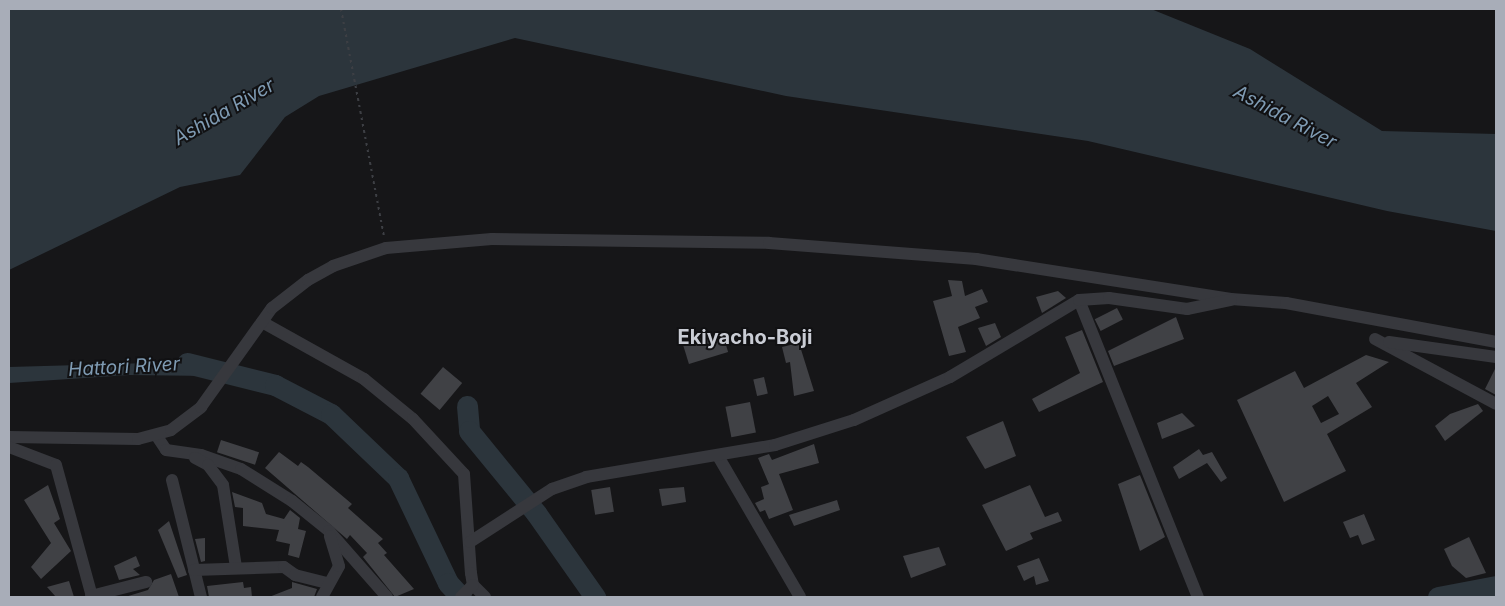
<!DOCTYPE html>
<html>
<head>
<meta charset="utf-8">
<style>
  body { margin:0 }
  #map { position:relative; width:1505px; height:606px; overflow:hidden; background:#161618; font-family:Inter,sans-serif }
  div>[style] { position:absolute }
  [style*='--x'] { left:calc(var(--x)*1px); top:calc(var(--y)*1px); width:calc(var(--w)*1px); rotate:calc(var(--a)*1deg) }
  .water>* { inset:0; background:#2c353c }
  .river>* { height:21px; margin:-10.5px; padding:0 10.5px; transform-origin:10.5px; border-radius:10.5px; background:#2c353c }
  .building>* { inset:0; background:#404145; transform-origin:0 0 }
  .path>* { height:2px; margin-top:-1px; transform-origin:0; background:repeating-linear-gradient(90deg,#3d3f44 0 2.5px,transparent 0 6.5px) }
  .minor>* { height:12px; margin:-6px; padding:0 6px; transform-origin:6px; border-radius:6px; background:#37383d }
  span { translate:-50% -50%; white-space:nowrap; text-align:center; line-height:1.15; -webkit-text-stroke:4px #111113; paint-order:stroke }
  .water-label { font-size:19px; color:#7f9bb3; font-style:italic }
  .quarter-label { font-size:20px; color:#c9ccd4; font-weight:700 }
  .frame { position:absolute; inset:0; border:10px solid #a8adb8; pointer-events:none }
</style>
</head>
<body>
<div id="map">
  <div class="water">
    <div style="clip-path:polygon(9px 9px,1151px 9px,1250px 49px,1382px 131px,1496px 134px,1496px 231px,1387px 211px,1088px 141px,786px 96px,515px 38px,319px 96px,285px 117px,240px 175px,180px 187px,9px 270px)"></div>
    <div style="clip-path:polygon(220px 361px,210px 376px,129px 375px,9px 383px,9px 367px)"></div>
  </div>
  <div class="river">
    <div style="--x:187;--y:363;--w:91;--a:14"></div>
    <div style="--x:275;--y:385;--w:63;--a:27.4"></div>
    <div style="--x:331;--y:414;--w:93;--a:43.7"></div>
    <div style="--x:398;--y:478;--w:116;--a:64.5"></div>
    <div style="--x:448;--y:583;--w:19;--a:47"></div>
    <div style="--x:467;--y:406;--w:25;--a:85"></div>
    <div style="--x:469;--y:431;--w:106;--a:50.7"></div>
    <div style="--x:536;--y:513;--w:103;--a:54.9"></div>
    <div style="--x:1438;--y:597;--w:59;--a:-10.7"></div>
  </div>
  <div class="building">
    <div style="clip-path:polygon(948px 280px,962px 281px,965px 296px,982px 289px,988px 302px,975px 307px,980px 318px,958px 327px,966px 352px,949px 356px,933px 301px,952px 296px)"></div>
    <div style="clip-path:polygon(1058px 291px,1066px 298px,1042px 313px,1036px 297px)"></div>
    <div style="left:1117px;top:308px;width:13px;height:25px;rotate:63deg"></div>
    <div style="clip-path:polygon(1176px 317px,1184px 339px,1114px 366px,1108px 351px)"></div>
    <div style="clip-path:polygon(995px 323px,1001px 337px,986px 346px,978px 328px)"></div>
    <div style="clip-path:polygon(1082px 330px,1103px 382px,1039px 412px,1032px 399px,1080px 373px,1065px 337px)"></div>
    <div style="left:722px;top:332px;width:21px;height:41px;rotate:73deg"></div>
    <div style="clip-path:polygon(799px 343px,814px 391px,794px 396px,790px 362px,786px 363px,782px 347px)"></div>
    <div style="clip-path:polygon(evenodd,1366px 355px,1389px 362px,1356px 383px,1372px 407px,1327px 434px,1346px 471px,1284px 502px,1237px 400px,1295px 371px,1304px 388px,1366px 355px,1328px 396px,1339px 414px,1321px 423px,1312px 406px,1328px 396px)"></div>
    <div style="left:443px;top:367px;width:25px;height:35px;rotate:40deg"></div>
    <div style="clip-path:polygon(1496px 367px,1496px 395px,1485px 389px)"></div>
    <div style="left:764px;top:377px;width:17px;height:11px;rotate:77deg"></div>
    <div style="left:750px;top:402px;width:31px;height:25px;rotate:79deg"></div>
    <div style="clip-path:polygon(1478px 404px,1483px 411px,1445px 441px,1435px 426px,1450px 414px)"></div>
    <div style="clip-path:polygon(1182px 413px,1195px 426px,1162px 439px,1157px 423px)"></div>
    <div style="clip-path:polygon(1003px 421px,1016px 456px,985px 469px,966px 437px)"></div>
    <div style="left:221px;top:440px;width:40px;height:13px;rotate:18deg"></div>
    <div style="clip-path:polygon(814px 444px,819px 463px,779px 474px,793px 510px,769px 519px,765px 510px,760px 512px,755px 503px,764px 499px,761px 487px,769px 484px,758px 458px,769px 454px,772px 460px)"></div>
    <div style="clip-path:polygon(1199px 449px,1203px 455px,1212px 452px,1227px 478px,1221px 482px,1207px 463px,1179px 479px,1173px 467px)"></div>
    <div style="clip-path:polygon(279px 452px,298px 466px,301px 462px,308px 467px,352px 504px,348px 508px,383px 539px,378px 543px,387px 553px,384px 555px,414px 589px,395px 597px,363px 557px,367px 553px,350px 535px,347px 539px,265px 468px)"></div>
    <div style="clip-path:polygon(1140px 475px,1165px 537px,1140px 551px,1118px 484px)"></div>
    <div style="clip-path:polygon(48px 485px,60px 519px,54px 523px,71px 551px,41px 579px,31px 567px,51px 543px,24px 500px)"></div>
    <div style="clip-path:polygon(1030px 485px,1045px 517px,1058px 512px,1062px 521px,1030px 533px,1033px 539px,1006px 551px,982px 505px)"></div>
    <div style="left:610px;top:487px;width:25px;height:19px;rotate:81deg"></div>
    <div style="clip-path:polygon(684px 487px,686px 502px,662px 506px,659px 489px)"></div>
    <div style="clip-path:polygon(232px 492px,262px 503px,266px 514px,284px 519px,290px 510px,300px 518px,298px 529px,306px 531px,299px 558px,288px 555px,290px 544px,276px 541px,279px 530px,243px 526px,243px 508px,235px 507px)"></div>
    <div style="clip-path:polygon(837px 500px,840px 510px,794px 526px,789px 515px)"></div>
    <div style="clip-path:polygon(1364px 514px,1375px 540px,1362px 545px,1358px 535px,1350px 538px,1343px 522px)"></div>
    <div style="clip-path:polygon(169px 521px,187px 575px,178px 578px,158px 530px)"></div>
    <div style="clip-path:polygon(1469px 537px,1486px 573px,1466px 578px,1452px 566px,1444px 549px)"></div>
    <div style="clip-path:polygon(205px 538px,205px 561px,201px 562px,195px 539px)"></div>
    <div style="clip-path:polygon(939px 547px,946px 565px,911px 578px,903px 556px)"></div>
    <div style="clip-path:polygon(136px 556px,140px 566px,133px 569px,140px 575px,119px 580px,114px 566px)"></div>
    <div style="clip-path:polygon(1039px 558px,1049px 581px,1036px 585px,1034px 576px,1024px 581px,1017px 566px)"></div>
    <div style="clip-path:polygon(171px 574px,179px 597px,125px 597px,148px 590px,154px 580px)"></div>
    <div style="clip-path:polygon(69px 581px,74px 597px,56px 597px,47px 587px)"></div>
    <div style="clip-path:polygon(243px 582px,244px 588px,251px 587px,252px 597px,209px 597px,207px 586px)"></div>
    <div style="clip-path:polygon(292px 582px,317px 589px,314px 597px,269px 597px,292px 588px)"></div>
  </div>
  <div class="path">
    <div style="--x:341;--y:9;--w:231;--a:79.3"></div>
  </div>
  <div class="minor">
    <div style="--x:1079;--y:300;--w:320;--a:68.2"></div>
    <div style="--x:262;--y:322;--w:117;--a:29.2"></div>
    <div style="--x:364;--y:379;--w:63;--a:39.2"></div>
    <div style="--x:413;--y:419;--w:75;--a:47.2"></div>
    <div style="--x:464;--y:474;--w:99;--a:86"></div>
    <div style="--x:471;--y:573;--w:12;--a:81"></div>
    <div style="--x:473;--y:585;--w:17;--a:45"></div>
    <div style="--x:1375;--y:339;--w:137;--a:28.2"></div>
    <div style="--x:1389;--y:342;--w:108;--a:8"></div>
    <div style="--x:156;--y:435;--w:18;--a:56"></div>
    <div style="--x:166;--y:450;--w:35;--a:8"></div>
    <div style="--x:201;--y:455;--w:42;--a:19.3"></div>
    <div style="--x:241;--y:469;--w:60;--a:32.1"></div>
    <div style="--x:292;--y:501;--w:48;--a:39"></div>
    <div style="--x:329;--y:531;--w:88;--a:48.7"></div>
    <div style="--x:9;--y:437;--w:129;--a:0.9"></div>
    <div style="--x:138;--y:439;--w:34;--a:-15"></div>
    <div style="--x:171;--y:430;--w:38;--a:-37"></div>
    <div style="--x:201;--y:407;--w:122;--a:-54.4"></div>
    <div style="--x:272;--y:308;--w:46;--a:-37.9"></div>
    <div style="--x:308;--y:280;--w:29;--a:-29"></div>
    <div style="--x:333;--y:266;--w:56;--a:-18.8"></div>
    <div style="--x:386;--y:248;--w:106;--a:-4.9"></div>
    <div style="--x:492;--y:239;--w:277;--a:0.8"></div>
    <div style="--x:769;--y:243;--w:208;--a:4.4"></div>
    <div style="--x:976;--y:259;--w:258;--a:8.9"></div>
    <div style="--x:1231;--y:299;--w:55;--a:4.2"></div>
    <div style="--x:1286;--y:303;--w:214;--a:10.5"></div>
    <div style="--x:9;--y:447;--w:50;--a:21"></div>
    <div style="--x:56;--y:465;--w:137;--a:74.7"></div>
    <div style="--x:718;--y:456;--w:163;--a:59.8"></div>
    <div style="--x:195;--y:458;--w:15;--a:28"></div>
    <div style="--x:208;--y:465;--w:25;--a:53"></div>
    <div style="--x:223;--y:485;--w:83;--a:81"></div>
    <div style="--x:172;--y:480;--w:121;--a:76.1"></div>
    <div style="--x:470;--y:542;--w:98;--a:-32.9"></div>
    <div style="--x:552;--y:489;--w:36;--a:-19"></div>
    <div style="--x:586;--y:477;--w:192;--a:-9.6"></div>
    <div style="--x:775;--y:445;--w:83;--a:-17.6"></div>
    <div style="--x:854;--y:420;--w:105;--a:-24.1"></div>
    <div style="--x:950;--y:377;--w:150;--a:-30.8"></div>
    <div style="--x:1079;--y:300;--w:30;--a:-4"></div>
    <div style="--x:1109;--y:298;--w:79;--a:8"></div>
    <div style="--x:1187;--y:309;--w:45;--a:-11.6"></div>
    <div style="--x:194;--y:570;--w:90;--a:-1.9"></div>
    <div style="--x:284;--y:567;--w:14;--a:36"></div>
    <div style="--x:295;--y:575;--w:34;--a:14"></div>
    <div style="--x:91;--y:596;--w:57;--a:-14.3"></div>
    <div style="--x:322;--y:597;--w:35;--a:-61"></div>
    <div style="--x:339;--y:566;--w:31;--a:-107"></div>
    <div style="--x:461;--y:597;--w:17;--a:-45"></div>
  </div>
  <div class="water-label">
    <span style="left:224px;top:112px;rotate:-30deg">Ashida River</span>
    <span style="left:1285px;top:117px;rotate:28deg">Ashida River</span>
    <span style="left:124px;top:367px;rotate:-3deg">Hattori River</span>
  </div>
  <div class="quarter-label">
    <span style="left:745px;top:337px">Ekiyacho-Boji</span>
  </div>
  <div class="frame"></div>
</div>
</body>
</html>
